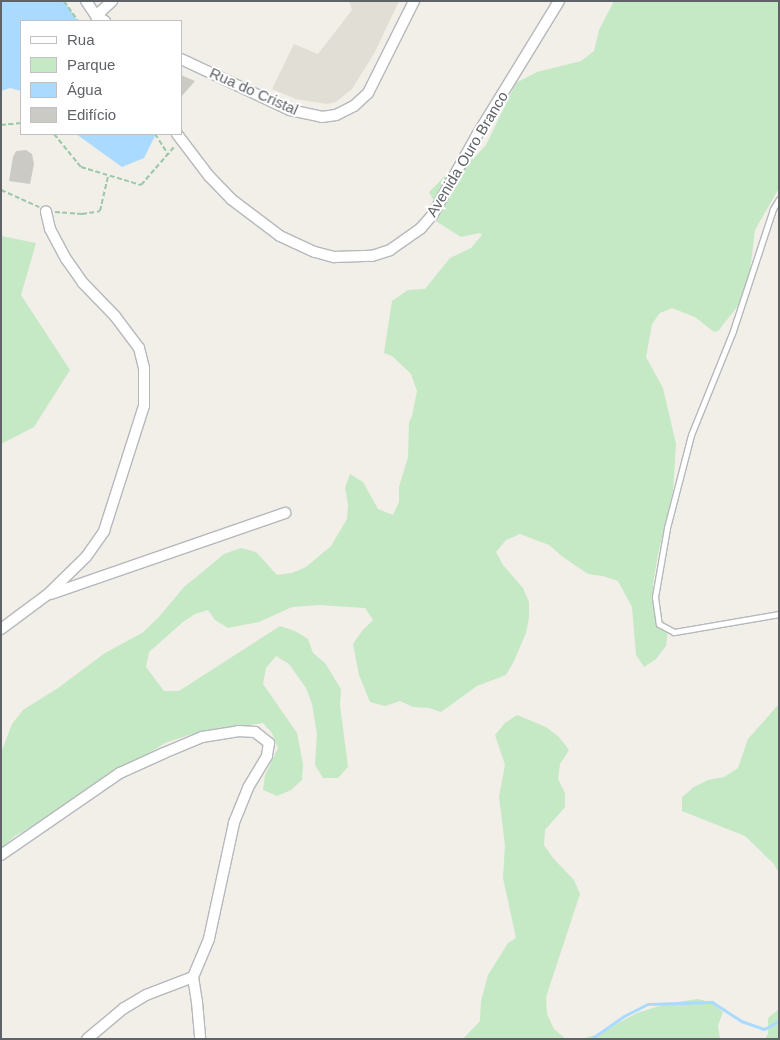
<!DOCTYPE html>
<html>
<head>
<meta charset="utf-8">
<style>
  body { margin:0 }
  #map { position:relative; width:780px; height:1040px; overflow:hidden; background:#f1efe8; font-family:Helvetica,sans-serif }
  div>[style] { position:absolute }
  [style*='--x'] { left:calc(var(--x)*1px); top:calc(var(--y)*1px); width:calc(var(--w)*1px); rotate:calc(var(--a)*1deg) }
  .education>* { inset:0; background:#e1ded6 }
  .green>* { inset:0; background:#c5e8c5 }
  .water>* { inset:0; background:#aadaff }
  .stream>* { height:3px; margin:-1.5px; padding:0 1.5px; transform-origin:1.5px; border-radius:1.5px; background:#aadaff }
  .building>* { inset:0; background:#cccac5 }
  .path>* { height:2px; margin-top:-1px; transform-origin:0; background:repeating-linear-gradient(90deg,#9cc7a9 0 5px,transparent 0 7.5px) }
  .roads { filter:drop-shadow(1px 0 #b5b8bc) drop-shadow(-1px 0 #b5b8bc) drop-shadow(0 1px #b5b8bc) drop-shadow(0 -1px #b5b8bc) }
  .lane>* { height:5px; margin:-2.5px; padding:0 2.5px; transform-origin:2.5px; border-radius:2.5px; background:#fff }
  .street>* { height:10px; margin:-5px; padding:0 5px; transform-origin:5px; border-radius:5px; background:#fff }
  span { translate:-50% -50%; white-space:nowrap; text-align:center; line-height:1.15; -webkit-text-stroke:4px #fff; paint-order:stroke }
  .street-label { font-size:15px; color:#5f6368 }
  .frame { position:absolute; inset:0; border:2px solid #5f6368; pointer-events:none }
  .legend { position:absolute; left:20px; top:20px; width:162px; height:115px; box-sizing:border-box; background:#fff; border:1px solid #bfc1c3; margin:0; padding:6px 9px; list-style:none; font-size:15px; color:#5f6368 }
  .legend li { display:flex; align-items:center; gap:10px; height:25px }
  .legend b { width:25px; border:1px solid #bfc1c3 }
</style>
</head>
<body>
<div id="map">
  <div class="education">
    <div style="clip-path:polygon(349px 1px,399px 1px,375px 52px,352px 89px,336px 102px,327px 104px,296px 99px,272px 89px,294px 44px,318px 54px,352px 10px)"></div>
  </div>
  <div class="green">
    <div style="clip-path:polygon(614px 1px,779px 1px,779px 188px,755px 230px,749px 279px,737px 307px,718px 331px,714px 332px,695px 317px,672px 308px,660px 313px,652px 324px,646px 357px,663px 388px,676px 444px,673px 491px,658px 554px,653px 584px,654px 603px,668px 630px,666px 646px,656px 659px,644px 667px,636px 655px,632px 607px,618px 581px,603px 576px,588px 574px,563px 557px,549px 545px,520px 534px,506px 540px,496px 552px,503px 565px,523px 588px,529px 602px,529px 618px,526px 633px,514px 661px,506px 675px,477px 686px,441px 712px,429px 708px,413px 707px,400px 701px,385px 706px,370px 702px,359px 675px,353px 644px,362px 631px,373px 620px,365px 608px,319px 605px,292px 607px,259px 622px,228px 628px,215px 620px,208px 610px,195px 614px,183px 622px,149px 652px,146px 667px,164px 691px,179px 691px,280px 626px,295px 631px,308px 639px,313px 653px,325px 663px,341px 689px,340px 705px,348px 767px,338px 778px,323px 778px,315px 765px,317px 734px,312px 704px,306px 688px,289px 664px,276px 656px,266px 668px,263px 684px,297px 733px,303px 764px,302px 780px,291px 790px,277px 796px,263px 790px,265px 775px,278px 748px,272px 733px,263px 723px,192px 734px,165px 743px,62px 809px,15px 836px,1px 848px,1px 753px,12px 724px,23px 710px,58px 688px,105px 653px,142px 633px,158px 618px,184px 587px,224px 554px,241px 548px,256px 552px,277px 575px,292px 573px,306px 567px,331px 546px,347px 519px,348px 504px,345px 488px,350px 474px,363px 482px,378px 509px,393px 515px,399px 502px,399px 487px,408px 457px,409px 422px,412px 416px,417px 391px,411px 374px,392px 356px,384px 353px,392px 301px,408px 290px,425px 289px,450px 258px,471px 248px,482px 235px,480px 233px,461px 237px,434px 220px,435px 203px,429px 192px,449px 172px,473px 159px,486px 145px,516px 83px,537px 72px,581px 61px,594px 51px,599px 30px)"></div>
    <div style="clip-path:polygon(1px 236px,36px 243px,21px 295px,70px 370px,34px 427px,1px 444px)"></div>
    <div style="clip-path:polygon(779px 704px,779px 873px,774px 864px,745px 836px,682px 811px,682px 797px,694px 787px,708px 780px,724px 777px,738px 768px,748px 739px)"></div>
    <div style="clip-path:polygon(517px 715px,546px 727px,559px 737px,569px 750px,560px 764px,558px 779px,565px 793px,565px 807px,545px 830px,544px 845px,553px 858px,574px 880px,580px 894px,546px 997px,547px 1014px,554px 1029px,566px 1039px,581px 1039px,463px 1039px,480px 1021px,481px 1001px,488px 975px,508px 943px,516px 938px,503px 878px,505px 845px,499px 797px,505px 765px,495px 735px,505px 723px)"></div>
    <div style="clip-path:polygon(697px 999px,711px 1002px,723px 1012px,718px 1026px,720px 1039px,581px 1039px,596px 1035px,637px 1013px,666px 1004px)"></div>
    <div style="clip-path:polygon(779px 1009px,779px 1039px,765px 1039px,768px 1034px,768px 1018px)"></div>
  </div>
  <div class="water">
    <div style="clip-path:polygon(1px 1px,64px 1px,78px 21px,21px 21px,21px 91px,10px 88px,1px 91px)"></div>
    <div style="clip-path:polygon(76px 134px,156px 134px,144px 158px,122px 167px)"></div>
  </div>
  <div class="stream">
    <div style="--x:470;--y:1039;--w:7;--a:0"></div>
    <div style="--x:591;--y:1039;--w:40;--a:-34.9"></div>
    <div style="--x:624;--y:1016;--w:27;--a:-27"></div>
    <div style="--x:648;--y:1004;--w:64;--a:-1.8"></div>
    <div style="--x:712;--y:1002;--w:35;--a:33"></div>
    <div style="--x:741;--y:1021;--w:24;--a:19"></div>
    <div style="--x:764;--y:1029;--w:17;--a:-28"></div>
  </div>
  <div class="building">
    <div style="clip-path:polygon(181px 75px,195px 81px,181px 97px)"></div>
    <div style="clip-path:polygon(26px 150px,32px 154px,34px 164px,30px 184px,9px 181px,13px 157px,16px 151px)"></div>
  </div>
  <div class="path">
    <div style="--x:64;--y:1;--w:24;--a:55"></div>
    <div style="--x:1;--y:125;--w:20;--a:-6"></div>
    <div style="--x:54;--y:134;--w:43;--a:50.7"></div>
    <div style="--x:81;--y:167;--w:63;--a:16.7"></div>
    <div style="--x:141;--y:185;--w:50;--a:-49"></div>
    <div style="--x:155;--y:134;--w:24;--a:57"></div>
    <div style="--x:1;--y:190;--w:42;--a:24.1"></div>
    <div style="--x:55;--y:212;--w:27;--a:4"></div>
    <div style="--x:82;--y:214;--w:18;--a:-9"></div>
    <div style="--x:100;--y:211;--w:37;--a:-77"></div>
  </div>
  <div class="roads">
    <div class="lane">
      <div style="--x:779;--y:199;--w:12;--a:121"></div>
      <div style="--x:773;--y:209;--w:128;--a:108.2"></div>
      <div style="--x:733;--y:331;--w:112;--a:112"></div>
      <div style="--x:691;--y:435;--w:96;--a:104.5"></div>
      <div style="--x:667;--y:528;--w:70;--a:99.9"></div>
      <div style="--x:655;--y:597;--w:27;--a:82"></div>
      <div style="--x:659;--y:624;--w:17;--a:28"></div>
      <div style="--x:674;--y:632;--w:107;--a:-9.7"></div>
    </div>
    <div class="street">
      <div style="--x:86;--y:1;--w:23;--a:56"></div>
      <div style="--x:105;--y:21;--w:10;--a:-151"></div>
      <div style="--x:96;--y:16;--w:22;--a:-43"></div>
      <div style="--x:181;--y:59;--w:120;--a:25.1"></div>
      <div style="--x:290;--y:110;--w:33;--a:12"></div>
      <div style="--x:322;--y:117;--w:14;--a:-8"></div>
      <div style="--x:336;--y:115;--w:20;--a:-27"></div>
      <div style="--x:354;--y:106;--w:19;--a:-43"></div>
      <div style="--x:368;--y:93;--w:103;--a:-63.4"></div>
      <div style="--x:177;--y:134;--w:53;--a:52.7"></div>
      <div style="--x:209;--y:176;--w:32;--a:46"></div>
      <div style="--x:231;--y:199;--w:61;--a:37.1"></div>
      <div style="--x:280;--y:236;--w:38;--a:25"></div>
      <div style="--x:315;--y:252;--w:20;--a:15"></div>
      <div style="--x:334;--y:257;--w:38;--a:-2"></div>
      <div style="--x:372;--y:256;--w:19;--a:-18"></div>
      <div style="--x:390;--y:250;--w:38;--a:-35"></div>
      <div style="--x:421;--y:228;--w:18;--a:-49"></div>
      <div style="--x:433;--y:214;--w:90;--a:-60.9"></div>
      <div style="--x:477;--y:135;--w:157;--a:-58.5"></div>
      <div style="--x:51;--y:594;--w:248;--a:-19.1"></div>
      <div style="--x:1;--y:629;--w:57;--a:-36.5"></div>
      <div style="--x:47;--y:595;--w:54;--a:-44.3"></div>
      <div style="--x:86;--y:557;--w:32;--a:-55"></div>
      <div style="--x:104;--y:531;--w:131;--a:-72.3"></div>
      <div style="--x:144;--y:406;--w:38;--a:-90"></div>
      <div style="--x:144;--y:368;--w:21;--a:-104"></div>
      <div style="--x:139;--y:348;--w:40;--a:-127"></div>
      <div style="--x:115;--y:316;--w:46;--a:-134.1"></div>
      <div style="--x:83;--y:283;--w:29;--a:-125"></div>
      <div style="--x:66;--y:259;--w:34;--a:-118"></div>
      <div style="--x:50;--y:229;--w:18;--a:-103"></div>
      <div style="--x:1;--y:855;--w:145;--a:-34.6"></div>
      <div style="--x:120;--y:773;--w:48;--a:-24.4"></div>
      <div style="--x:164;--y:753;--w:41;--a:-22.8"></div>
      <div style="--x:202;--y:737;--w:36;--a:-9"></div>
      <div style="--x:238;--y:731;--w:17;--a:3"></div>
      <div style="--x:255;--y:732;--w:18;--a:38"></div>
      <div style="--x:269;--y:743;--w:13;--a:99"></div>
      <div style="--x:267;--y:756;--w:37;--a:121"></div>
      <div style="--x:248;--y:788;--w:38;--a:112"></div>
      <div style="--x:234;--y:823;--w:119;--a:102.2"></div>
      <div style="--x:209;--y:939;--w:41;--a:112.8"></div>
      <div style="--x:193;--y:977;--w:50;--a:159"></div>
      <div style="--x:146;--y:995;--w:26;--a:149"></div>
      <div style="--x:124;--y:1008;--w:48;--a:140"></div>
      <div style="--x:193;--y:977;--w:25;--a:81"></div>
      <div style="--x:197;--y:1002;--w:37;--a:85"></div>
    </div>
  </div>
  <div class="street-label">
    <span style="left:254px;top:91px;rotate:24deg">Rua do Cristal</span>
    <span style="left:467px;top:154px;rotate:-59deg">Avenida Ouro Branco</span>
  </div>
  <div class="frame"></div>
  <ul class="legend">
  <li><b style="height:6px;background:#fff"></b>Rua</li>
  <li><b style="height:14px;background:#c5e8c5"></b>Parque</li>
  <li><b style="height:14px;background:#aadaff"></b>Água</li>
  <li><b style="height:14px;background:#cccac5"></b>Edifício</li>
  </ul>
</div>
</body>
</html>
